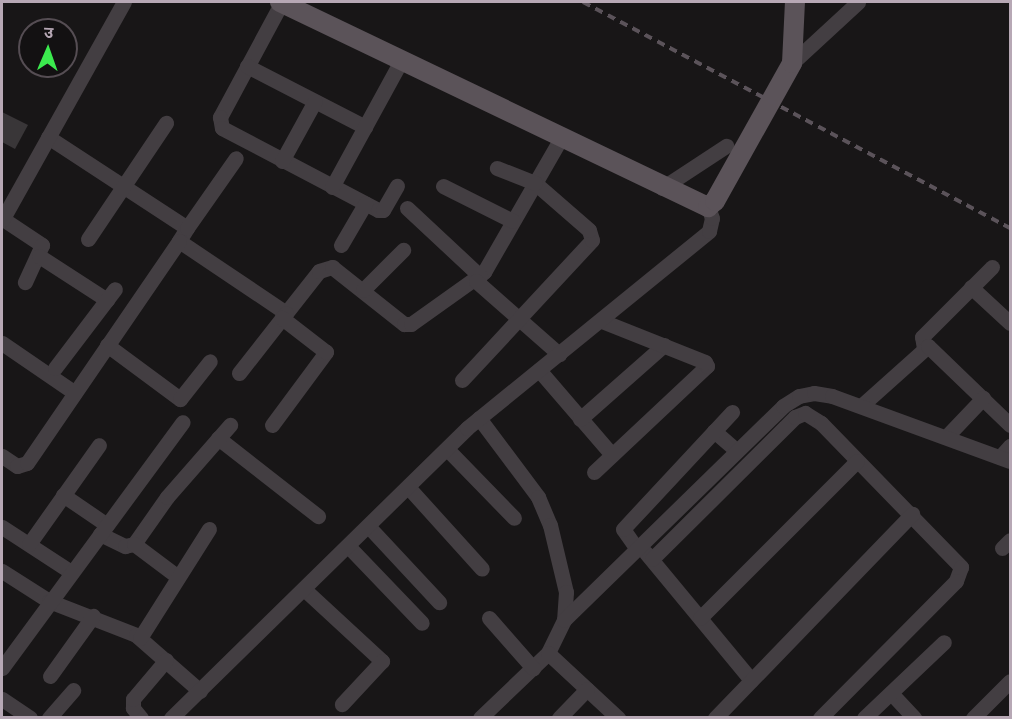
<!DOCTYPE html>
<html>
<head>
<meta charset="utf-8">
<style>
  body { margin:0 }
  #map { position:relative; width:1012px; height:719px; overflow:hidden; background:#181617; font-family:Manrope,"Noto Sans Devanagari",sans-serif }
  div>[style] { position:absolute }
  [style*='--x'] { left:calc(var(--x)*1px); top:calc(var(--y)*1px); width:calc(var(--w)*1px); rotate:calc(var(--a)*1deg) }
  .building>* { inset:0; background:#393638 }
  .minor>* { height:15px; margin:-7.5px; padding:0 7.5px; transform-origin:7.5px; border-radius:7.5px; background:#433e42 }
  .major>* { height:20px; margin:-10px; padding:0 10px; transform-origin:10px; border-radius:10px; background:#5b5359 }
  .rail>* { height:4px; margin-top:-2px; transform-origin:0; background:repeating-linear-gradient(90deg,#5b535a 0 8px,transparent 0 14px) }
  span { translate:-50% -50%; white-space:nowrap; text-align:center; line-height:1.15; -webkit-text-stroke:6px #131112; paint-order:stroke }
  .frame { position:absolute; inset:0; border:3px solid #b7a8b5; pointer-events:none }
  .north { position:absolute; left:18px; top:18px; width:60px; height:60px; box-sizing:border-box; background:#131112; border:2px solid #554d53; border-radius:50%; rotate:2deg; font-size:16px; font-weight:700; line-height:24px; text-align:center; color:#b7a8b5 }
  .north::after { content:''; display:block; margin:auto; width:21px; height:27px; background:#3bea4e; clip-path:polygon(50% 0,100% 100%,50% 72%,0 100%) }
</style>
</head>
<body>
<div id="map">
  <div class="building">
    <div style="clip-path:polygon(2px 112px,28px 125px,15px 149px,2px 142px)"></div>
  </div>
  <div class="minor">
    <div style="--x:282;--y:2;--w:131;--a:118.3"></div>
    <div style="--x:220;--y:117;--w:11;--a:80"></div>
    <div style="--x:222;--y:128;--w:176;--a:27.7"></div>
    <div style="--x:378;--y:210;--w:5;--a:0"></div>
    <div style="--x:383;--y:210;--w:28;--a:-60"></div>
    <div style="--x:792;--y:63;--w:90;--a:-42.7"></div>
    <div style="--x:247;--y:66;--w:133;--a:27.3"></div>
    <div style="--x:48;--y:137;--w:166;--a:33.2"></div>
    <div style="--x:187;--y:228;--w:15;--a:122"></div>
    <div style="--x:179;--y:241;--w:129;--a:33.9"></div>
    <div style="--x:286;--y:313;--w:53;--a:-51.8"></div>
    <div style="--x:319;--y:271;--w:14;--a:-17"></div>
    <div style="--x:332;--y:267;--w:92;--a:38.4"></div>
    <div style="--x:404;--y:324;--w:7;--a:0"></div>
    <div style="--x:411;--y:324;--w:90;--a:-35.5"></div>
    <div style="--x:484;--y:272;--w:155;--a:-60.1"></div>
    <div style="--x:282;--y:161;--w:68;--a:-61.2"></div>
    <div style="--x:443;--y:186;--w:78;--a:26.6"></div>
    <div style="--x:332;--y:187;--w:144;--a:-61.3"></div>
    <div style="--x:662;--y:188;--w:77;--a:-33.3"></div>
    <div style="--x:407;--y:208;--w:100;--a:43"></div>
    <div style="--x:3;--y:219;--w:47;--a:33.7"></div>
    <div style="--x:42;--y:245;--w:41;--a:114.7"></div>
    <div style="--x:2;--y:220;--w:250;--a:-60.8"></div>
    <div style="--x:187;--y:228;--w:85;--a:-55"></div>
    <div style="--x:88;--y:239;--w:140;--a:-56.1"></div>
    <div style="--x:341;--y:245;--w:48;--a:-59.7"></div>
    <div style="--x:39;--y:256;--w:81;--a:32.9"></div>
    <div style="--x:476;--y:281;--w:111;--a:41.3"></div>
    <div style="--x:971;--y:287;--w:53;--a:42.7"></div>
    <div style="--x:363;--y:290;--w:57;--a:-45"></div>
    <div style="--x:2;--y:343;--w:88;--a:34.4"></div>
    <div style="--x:107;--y:345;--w:91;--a:36.5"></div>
    <div style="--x:180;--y:399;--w:48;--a:-51.7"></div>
    <div style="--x:924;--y:348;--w:11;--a:-100"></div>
    <div style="--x:922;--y:337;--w:99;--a:-45"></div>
    <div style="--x:55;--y:368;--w:99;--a:-52.8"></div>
    <div style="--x:539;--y:370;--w:112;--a:49.3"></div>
    <div style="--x:239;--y:373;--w:76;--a:-51.9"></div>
    <div style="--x:462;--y:380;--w:191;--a:-47.1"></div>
    <div style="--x:592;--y:240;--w:10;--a:-107"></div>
    <div style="--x:589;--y:230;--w:72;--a:-139"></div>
    <div style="--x:535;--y:183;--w:41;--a:-158.5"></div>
    <div style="--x:861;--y:406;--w:90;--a:-41.8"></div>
    <div style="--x:928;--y:346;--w:114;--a:43.9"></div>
    <div style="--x:479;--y:418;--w:99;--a:53.2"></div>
    <div style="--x:538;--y:497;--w:30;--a:67"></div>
    <div style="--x:550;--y:525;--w:69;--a:76.6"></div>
    <div style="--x:566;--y:592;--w:28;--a:94"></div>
    <div style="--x:564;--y:620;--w:37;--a:116"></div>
    <div style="--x:548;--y:653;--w:94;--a:136.3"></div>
    <div style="--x:580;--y:419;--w:112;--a:-41.4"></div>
    <div style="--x:272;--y:425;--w:91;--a:-53.5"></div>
    <div style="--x:326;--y:352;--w:56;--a:-142.3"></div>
    <div style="--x:714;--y:431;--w:30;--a:41"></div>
    <div style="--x:946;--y:437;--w:54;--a:-46.5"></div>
    <div style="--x:218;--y:438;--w:127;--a:38"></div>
    <div style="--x:447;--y:449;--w:96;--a:45.8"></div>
    <div style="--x:2;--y:456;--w:18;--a:34"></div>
    <div style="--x:17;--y:466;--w:10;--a:-17"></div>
    <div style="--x:27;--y:463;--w:269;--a:-55.6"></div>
    <div style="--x:1000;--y:457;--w:15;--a:-48"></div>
    <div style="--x:594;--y:472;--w:155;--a:-43.2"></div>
    <div style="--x:707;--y:366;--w:4;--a:-117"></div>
    <div style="--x:705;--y:362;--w:111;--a:-158.3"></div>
    <div style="--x:408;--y:487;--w:110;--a:47.9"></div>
    <div style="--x:63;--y:495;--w:53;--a:34.3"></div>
    <div style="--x:2;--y:527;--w:82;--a:33.1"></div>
    <div style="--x:369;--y:527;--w:103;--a:47"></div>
    <div style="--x:100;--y:534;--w:28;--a:26"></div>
    <div style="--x:125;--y:546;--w:9;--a:-13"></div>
    <div style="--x:134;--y:544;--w:57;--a:-54.9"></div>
    <div style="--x:167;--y:497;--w:96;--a:-48.8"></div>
    <div style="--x:29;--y:544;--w:121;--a:-54.7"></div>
    <div style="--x:134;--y:544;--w:55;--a:36.9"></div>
    <div style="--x:349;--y:547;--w:105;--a:46.2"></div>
    <div style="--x:1002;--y:548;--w:11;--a:-45"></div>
    <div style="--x:637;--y:549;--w:24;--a:-125"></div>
    <div style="--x:623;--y:529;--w:160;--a:-47"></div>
    <div style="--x:646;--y:553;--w:165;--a:50.4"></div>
    <div style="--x:652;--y:559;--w:202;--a:-44.8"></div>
    <div style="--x:795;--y:417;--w:11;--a:-22"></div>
    <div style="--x:805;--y:413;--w:19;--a:32"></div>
    <div style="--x:821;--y:423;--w:201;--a:45.8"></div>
    <div style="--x:961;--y:567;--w:15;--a:110"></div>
    <div style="--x:956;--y:581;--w:193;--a:134.8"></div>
    <div style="--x:2;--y:571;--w:56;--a:32.6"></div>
    <div style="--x:49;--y:601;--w:93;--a:21.3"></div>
    <div style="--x:136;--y:635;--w:85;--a:41.2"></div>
    <div style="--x:305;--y:590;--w:105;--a:42.7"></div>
    <div style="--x:382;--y:661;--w:59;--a:132.9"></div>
    <div style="--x:489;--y:618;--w:67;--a:48.7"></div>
    <div style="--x:700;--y:618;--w:222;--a:-45"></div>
    <div style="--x:564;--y:620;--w:306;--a:-44.3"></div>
    <div style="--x:783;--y:406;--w:19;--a:-32"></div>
    <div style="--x:799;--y:396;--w:15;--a:-11"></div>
    <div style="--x:814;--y:393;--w:18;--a:9"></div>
    <div style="--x:832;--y:396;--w:189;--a:20.1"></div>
    <div style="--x:140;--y:638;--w:129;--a:-57.7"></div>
    <div style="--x:548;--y:653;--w:96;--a:42.9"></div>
    <div style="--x:2;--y:668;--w:305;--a:-53.7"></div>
    <div style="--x:50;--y:676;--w:74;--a:-54.4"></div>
    <div style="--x:891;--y:693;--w:34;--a:47"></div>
    <div style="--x:2;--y:699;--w:34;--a:34"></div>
    <div style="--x:49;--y:718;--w:37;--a:-49"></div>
    <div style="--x:141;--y:718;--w:13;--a:-129"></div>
    <div style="--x:133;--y:708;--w:9;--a:-90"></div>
    <div style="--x:133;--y:699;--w:51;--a:-49.8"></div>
    <div style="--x:171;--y:718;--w:414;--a:-44.4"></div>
    <div style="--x:467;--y:428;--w:312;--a:-39.1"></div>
    <div style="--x:709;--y:231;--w:13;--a:-77"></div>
    <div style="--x:712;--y:218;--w:12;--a:-110"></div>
    <div style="--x:559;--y:718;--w:40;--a:-46"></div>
    <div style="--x:715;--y:718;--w:284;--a:-46"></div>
    <div style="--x:864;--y:718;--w:110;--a:-43.5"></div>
    <div style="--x:973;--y:718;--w:52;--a:-45"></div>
  </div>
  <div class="major">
    <div style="--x:280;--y:2;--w:475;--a:25.6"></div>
    <div style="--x:708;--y:207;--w:9;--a:-41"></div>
    <div style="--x:715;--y:201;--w:158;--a:-60.8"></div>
    <div style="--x:792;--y:63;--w:61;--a:-87.2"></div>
  </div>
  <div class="rail">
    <div style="--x:583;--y:2;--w:483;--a:27.9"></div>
  </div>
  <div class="frame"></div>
  <div class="north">उ</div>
</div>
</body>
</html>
